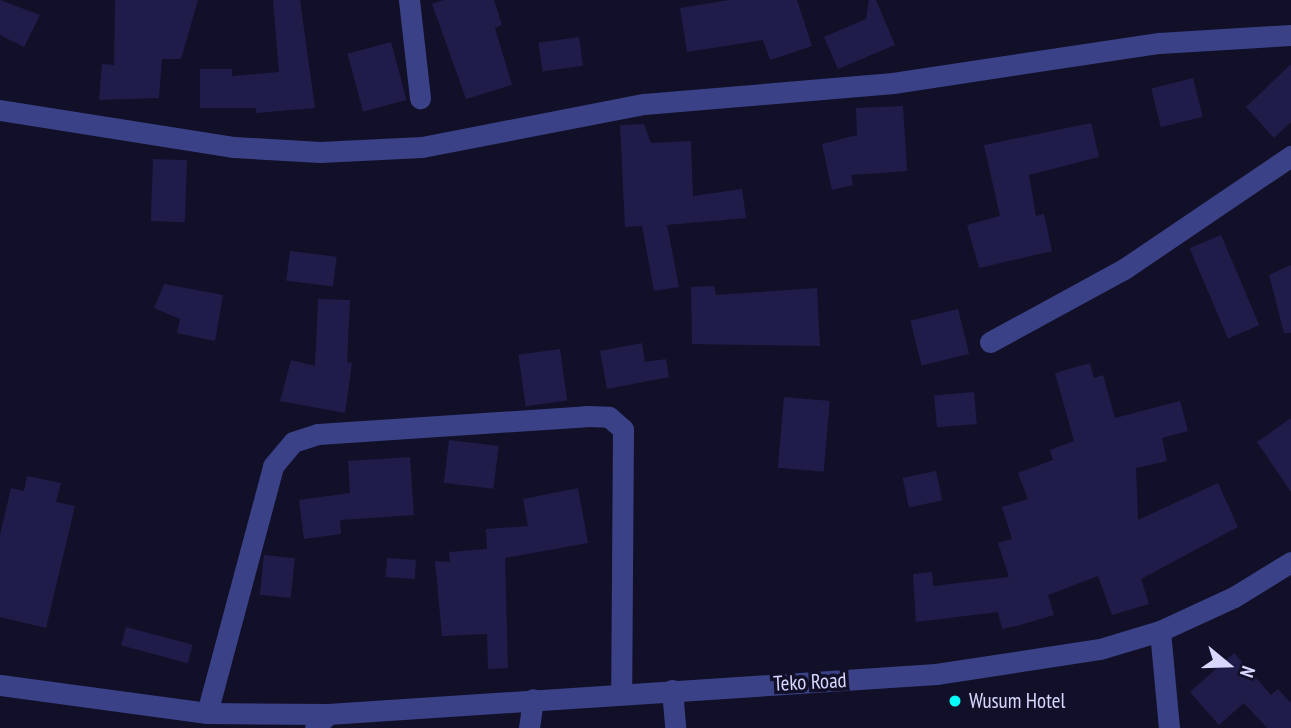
<!DOCTYPE html>
<html>
<head>
<meta charset="utf-8">
<style>
  body { margin:0 }
  #map { position:relative; width:1291px; height:728px; overflow:hidden; background:#111028; font-family:"PT Sans Narrow",sans-serif }
  div>[style] { position:absolute }
  [style*='--x'] { left:calc(var(--x)*1px); top:calc(var(--y)*1px); width:calc(var(--w)*1px); rotate:calc(var(--a)*1deg) }
  .building>* { inset:0; background:#201c49; transform-origin:0 0 }
  .minor>* { height:21px; margin:-10.5px; padding:0 10.5px; transform-origin:10.5px; border-radius:10.5px; background:#3b4186 }
  .dots>* { width:19px; height:19px; translate:-50% -50%; box-sizing:border-box; border:4px solid #111028; border-radius:50% }
  span { translate:-50% -50%; white-space:nowrap; text-align:center; line-height:1.15; -webkit-text-stroke:7px #111028; paint-order:stroke }
  .street-label { font-size:21px; color:#d7d7ff }
  .poi-label { font-size:21px; color:#d7d7ff }
  .left { translate:0 -50%; text-align:left }
  .north { position:absolute; left:1193px; top:630px; width:70px; height:70px; -webkit-text-stroke:5px #111028; paint-order:stroke; rotate:109deg; font-size:19px; font-weight:700; line-height:28px; text-align:center; color:#d7d7ff }
  .north::after { content:''; display:block; margin:auto; width:24px; height:32px; background:#d7d7ff; clip-path:polygon(50% 0,100% 100%,50% 72%,0 100%) }
</style>
</head>
<body>
<div id="map">
  <div class="building">
    <div style="clip-path:polygon(0 0,40px 15px,24px 47px,0 35px)"></div>
    <div style="clip-path:polygon(115px 0,198px 0,181px 59px,162px 59px,159px 98px,99px 100px,102px 64px,114px 65px)"></div>
    <div style="clip-path:polygon(273px 0,300px 0,315px 108px,256px 113px,256px 108px,200px 108px,200px 69px,232px 69px,232px 76px,279px 72px)"></div>
    <div style="clip-path:polygon(444px 0,494px 0,502px 25px,495px 28px,512px 85px,466px 99px,432px 4px)"></div>
    <div style="clip-path:polygon(729px 0,797px 0,812px 46px,770px 60px,763px 40px,687px 52px,680px 8px)"></div>
    <div style="clip-path:polygon(869px 0,876px 0,895px 45px,838px 69px,824px 37px,866px 19px)"></div>
    <div style="left:579px;top:37px;width:29px;height:41px;rotate:82deg"></div>
    <div style="left:391px;top:42px;width:60px;height:45px;rotate:75deg"></div>
    <div style="clip-path:polygon(1291px 64px,1291px 122px,1274px 138px,1246px 107px)"></div>
    <div style="left:1193px;top:78px;width:40px;height:43px;rotate:76deg"></div>
    <div style="clip-path:polygon(903px 106px,907px 171px,851px 175px,853px 185px,832px 190px,822px 144px,857px 135px,856px 108px)"></div>
    <div style="clip-path:polygon(1091px 123px,1099px 157px,1029px 175px,1036px 216px,1044px 214px,1052px 251px,979px 268px,967px 225px,1000px 216px,984px 145px)"></div>
    <div style="clip-path:polygon(644px 124px,651px 143px,691px 141px,693px 196px,742px 189px,746px 218px,667px 225px,679px 287px,654px 291px,642px 226px,625px 227px,620px 125px)"></div>
    <div style="left:153px;top:159px;width:34px;height:62px;rotate:2deg"></div>
    <div style="left:1221px;top:235px;width:98px;height:34px;rotate:67deg"></div>
    <div style="left:290px;top:251px;width:47px;height:30px;rotate:7deg"></div>
    <div style="clip-path:polygon(1291px 265px,1291px 333px,1284px 333px,1269px 275px)"></div>
    <div style="clip-path:polygon(164px 284px,223px 295px,215px 341px,177px 333px,180px 319px,154px 308px)"></div>
    <div style="clip-path:polygon(714px 286px,716px 295px,817px 288px,820px 346px,692px 344px,691px 287px)"></div>
    <div style="clip-path:polygon(318px 299px,350px 300px,347px 362px,352px 363px,345px 413px,280px 401px,291px 360px,315px 366px)"></div>
    <div style="left:958px;top:309px;width:46px;height:49px;rotate:76deg"></div>
    <div style="clip-path:polygon(642px 343px,645px 362px,666px 359px,669px 377px,607px 389px,600px 351px)"></div>
    <div style="left:560px;top:349px;width:52px;height:42px;rotate:82deg"></div>
    <div style="clip-path:polygon(1090px 363px,1094px 378px,1103px 375px,1115px 418px,1180px 401px,1188px 431px,1162px 438px,1167px 461px,1136px 468px,1138px 520px,1218px 483px,1238px 527px,1141px 579px,1149px 604px,1112px 615px,1098px 576px,1048px 595px,1054px 615px,1020px 625px,1002px 629px,998px 612px,916px 622px,913px 574px,932px 572px,933px 586px,1009px 577px,998px 543px,1012px 539px,1002px 507px,1028px 499px,1018px 473px,1053px 460px,1050px 450px,1074px 441px,1055px 373px)"></div>
    <div style="left:974px;top:392px;width:32px;height:40px;rotate:85deg"></div>
    <div style="left:784px;top:397px;width:46px;height:71px;rotate:5deg"></div>
    <div style="clip-path:polygon(1291px 418px,1291px 492px,1257px 442px)"></div>
    <div style="left:449px;top:440px;width:50px;height:43px;rotate:7deg"></div>
    <div style="clip-path:polygon(410px 457px,414px 515px,340px 520px,341px 534px,304px 539px,299px 500px,350px 493px,348px 461px)"></div>
    <div style="left:936px;top:471px;width:30px;height:34px;rotate:78deg"></div>
    <div style="clip-path:polygon(27px 476px,61px 483px,56px 502px,75px 506px,46px 628px,0 617px,0 535px,11px 488px,24px 491px)"></div>
    <div style="clip-path:polygon(578px 488px,588px 543px,505px 558px,508px 668px,488px 669px,487px 634px,442px 636px,435px 561px,450px 562px,449px 552px,487px 549px,486px 529px,528px 526px,523px 499px)"></div>
    <div style="left:264px;top:555px;width:31px;height:40px;rotate:6deg"></div>
    <div style="left:387px;top:558px;width:29px;height:19px;rotate:4deg"></div>
    <div style="left:126px;top:627px;width:69px;height:19px;rotate:15deg"></div>
    <div style="clip-path:polygon(1234px 653px,1271px 695px,1278px 689px,1291px 703px,1291px 728px,1267px 728px,1244px 703px,1219px 725px,1190px 692px)"></div>
  </div>
  <div class="minor">
    <div style="--x:409;--y:0;--w:99;--a:83.6"></div>
    <div style="--x:0;--y:110;--w:237;--a:9"></div>
    <div style="--x:234;--y:147;--w:86;--a:3.3"></div>
    <div style="--x:320;--y:152;--w:102;--a:-2.8"></div>
    <div style="--x:422;--y:147;--w:226;--a:-11"></div>
    <div style="--x:644;--y:104;--w:250;--a:-4.8"></div>
    <div style="--x:893;--y:83;--w:269;--a:-8.6"></div>
    <div style="--x:1159;--y:43;--w:132;--a:-3.5"></div>
    <div style="--x:990;--y:342;--w:153;--a:-28.6"></div>
    <div style="--x:1124;--y:269;--w:202;--a:-34.1"></div>
    <div style="--x:1160;--y:631;--w:97;--a:84.7"></div>
    <div style="--x:0;--y:685;--w:209;--a:7.7"></div>
    <div style="--x:207;--y:713;--w:121;--a:0.5"></div>
    <div style="--x:672;--y:690;--w:38;--a:85"></div>
    <div style="--x:207;--y:713;--w:256;--a:-75"></div>
    <div style="--x:273;--y:466;--w:31;--a:-50"></div>
    <div style="--x:293;--y:442;--w:26;--a:-18"></div>
    <div style="--x:318;--y:434;--w:269;--a:-3.8"></div>
    <div style="--x:586;--y:416;--w:23;--a:2"></div>
    <div style="--x:609;--y:417;--w:18;--a:41"></div>
    <div style="--x:623;--y:429;--w:264;--a:90.4"></div>
    <div style="--x:315;--y:728;--w:19;--a:-47"></div>
    <div style="--x:328;--y:714;--w:609;--a:-3.76"></div>
    <div style="--x:936;--y:674;--w:166;--a:-8.7"></div>
    <div style="--x:1100;--y:649;--w:63;--a:-16.7"></div>
    <div style="--x:1160;--y:631;--w:81;--a:-24.7"></div>
    <div style="--x:1234;--y:597;--w:67;--a:-31.6"></div>
    <div style="--x:529;--y:728;--w:29;--a:-82"></div>
  </div>
  <div class="dots">
    <div style="left:955px;top:701px;background:#05fdf9"></div>
  </div>
  <div class="street-label">
    <span style="left:810px;top:682px;rotate:-3deg">Teko Road</span>
  </div>
  <div class="poi-label">
    <span class="left" style="left:969px;top:701px">Wusum Hotel</span>
  </div>
  <div class="north">N</div>
</div>
</body>
</html>
